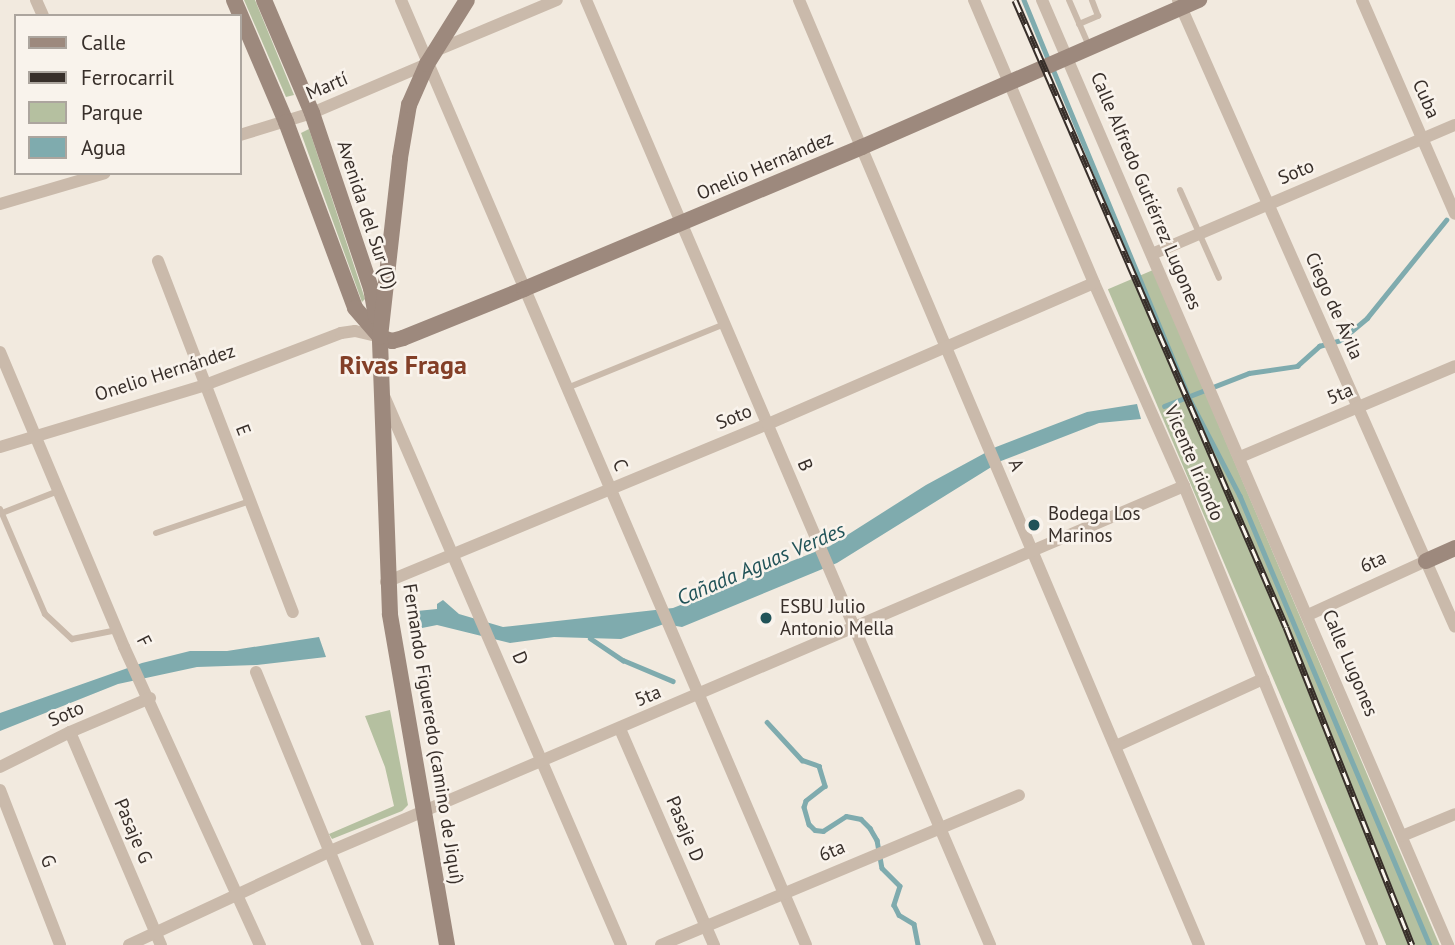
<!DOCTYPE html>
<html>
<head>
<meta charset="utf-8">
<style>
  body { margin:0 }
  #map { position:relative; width:1455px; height:945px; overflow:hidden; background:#f2eadf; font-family:"PT Sans",sans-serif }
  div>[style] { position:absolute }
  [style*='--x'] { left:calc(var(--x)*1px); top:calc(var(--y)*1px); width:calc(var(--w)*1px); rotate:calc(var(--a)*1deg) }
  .green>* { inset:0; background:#b5c0a0; transform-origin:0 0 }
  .water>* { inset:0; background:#7fabae }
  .stream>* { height:4.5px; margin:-2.25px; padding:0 2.25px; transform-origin:2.25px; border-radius:2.25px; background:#7fabae }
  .lane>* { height:6px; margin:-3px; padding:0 3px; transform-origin:3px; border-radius:3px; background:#cabaab }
  .street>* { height:12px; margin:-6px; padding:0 6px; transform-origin:6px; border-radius:6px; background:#cabaab }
  .secondary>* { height:16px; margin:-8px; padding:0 8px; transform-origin:8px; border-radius:8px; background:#9d897d }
  .rail>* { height:7px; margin-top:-3.5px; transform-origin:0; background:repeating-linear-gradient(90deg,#f9f3ec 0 13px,#382f2a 0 26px); box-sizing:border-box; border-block:2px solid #382f2a }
  .dots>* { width:19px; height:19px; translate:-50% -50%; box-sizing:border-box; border:4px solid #f9f3ec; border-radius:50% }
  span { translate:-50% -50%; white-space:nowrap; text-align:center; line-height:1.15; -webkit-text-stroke:5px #f9f3ec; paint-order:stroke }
  .street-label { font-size:19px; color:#382f2a }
  .poi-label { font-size:19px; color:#382f2a }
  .left { translate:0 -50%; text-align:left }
  .water-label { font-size:21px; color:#215358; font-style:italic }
  .district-label { font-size:26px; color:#833f27; font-weight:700 }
  .legend { position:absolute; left:14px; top:14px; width:228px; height:161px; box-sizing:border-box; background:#f9f3ec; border:2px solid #aca59e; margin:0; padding:9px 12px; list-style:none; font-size:21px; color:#382f2a }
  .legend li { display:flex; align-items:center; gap:14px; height:35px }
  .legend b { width:35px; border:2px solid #aca59e }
</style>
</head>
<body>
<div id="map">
  <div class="green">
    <div style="clip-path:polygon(244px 0,255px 0,294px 95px,286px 97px)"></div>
    <div style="clip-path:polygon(309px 129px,365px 299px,362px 302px,301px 133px)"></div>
    <div style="left:1153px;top:270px;width:734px;height:49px;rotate:67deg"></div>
    <div style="clip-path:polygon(390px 710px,408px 805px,402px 811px,332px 839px,329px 834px,394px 806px,385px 767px,365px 716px)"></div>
  </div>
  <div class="water">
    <div style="clip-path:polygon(1137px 404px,1141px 419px,1099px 423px,1001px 461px,837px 563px,682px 627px,664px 624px,621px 639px,554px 637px,510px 643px,437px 625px,412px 630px,407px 612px,437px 609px,437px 604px,443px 600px,459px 614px,503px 627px,673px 608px,830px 546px,926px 485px,996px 447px,1087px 412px)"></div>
    <div style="clip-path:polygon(319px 637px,326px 657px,257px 665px,197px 667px,118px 684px,0 731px,0 713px,142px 663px,190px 651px,227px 651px)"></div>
  </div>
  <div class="stream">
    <div style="--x:1024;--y:0;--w:66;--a:67.7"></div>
    <div style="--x:1053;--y:69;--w:356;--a:67.5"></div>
    <div style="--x:1189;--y:398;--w:110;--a:62.5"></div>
    <div style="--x:1240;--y:496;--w:488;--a:67.1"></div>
    <div style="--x:1164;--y:406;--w:91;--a:-21.2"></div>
    <div style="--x:1249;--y:373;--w:49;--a:-8.3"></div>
    <div style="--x:1297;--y:366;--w:30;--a:-42"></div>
    <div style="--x:1319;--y:346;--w:23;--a:-15"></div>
    <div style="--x:1341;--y:340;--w:34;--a:-40"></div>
    <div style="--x:1367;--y:318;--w:126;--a:-51.1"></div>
    <div style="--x:590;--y:638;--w:40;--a:34"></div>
    <div style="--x:623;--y:660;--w:54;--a:22.8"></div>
    <div style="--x:767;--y:722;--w:52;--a:47.4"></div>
    <div style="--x:802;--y:760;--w:18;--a:19"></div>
    <div style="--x:819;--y:766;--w:21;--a:73"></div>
    <div style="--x:825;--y:786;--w:24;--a:142"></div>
    <div style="--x:806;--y:801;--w:6;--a:108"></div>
    <div style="--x:804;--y:807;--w:18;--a:74"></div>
    <div style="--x:809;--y:824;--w:8;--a:45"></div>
    <div style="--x:815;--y:830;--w:8;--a:7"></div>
    <div style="--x:823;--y:831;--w:27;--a:-33"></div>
    <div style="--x:846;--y:816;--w:15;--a:11"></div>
    <div style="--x:861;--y:819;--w:13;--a:45"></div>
    <div style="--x:870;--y:828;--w:14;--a:60"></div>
    <div style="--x:877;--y:840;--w:28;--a:80"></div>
    <div style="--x:882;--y:868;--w:25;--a:45"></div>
    <div style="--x:900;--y:886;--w:20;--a:108"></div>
    <div style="--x:894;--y:905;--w:11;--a:63"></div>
    <div style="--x:899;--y:915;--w:17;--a:31"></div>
    <div style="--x:914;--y:924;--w:21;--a:79"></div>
  </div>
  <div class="lane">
    <div style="--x:1069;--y:0;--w:50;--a:66.5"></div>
    <div style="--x:1079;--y:24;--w:21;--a:-23"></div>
    <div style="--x:1098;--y:16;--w:17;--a:-111"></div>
    <div style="--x:1180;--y:190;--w:96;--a:66.1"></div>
    <div style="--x:567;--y:388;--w:170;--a:-22.1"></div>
    <div style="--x:0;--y:509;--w:114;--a:66.8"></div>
    <div style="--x:45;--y:614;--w:37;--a:43"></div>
    <div style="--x:72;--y:639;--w:46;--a:-11.3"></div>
    <div style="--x:2;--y:513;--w:60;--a:-21.4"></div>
    <div style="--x:156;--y:533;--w:99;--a:-18.8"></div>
  </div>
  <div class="street">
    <div style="--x:36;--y:0;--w:17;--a:66"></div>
    <div style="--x:401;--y:0;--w:1028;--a:66.8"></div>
    <div style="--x:586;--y:0;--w:1028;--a:66.85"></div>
    <div style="--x:799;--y:0;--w:1026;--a:67.06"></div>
    <div style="--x:974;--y:0;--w:307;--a:67"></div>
    <div style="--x:1094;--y:283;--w:222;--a:66.1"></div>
    <div style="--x:1184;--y:486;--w:496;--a:67.7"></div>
    <div style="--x:1042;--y:0;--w:1029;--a:66.75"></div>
    <div style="--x:1178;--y:0;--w:685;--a:66.16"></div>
    <div style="--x:1362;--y:0;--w:233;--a:66.5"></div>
    <div style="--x:435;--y:51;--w:132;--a:-22.7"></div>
    <div style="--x:240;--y:135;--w:75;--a:-17"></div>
    <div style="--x:312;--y:113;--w:125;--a:-23.1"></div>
    <div style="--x:0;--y:204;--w:109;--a:-16.4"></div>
    <div style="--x:1152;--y:254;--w:329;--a:-23.1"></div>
    <div style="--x:158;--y:261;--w:376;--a:69"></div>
    <div style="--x:0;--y:352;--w:320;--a:67.2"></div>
    <div style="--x:124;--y:647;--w:328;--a:65.5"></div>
    <div style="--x:384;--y:396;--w:598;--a:66.65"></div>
    <div style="--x:0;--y:447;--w:214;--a:-16.8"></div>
    <div style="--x:205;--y:385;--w:146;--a:-20.9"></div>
    <div style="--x:341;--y:333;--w:14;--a:-8"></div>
    <div style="--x:355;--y:331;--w:26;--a:13"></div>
    <div style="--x:1240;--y:457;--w:233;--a:-22.9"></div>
    <div style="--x:386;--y:582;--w:413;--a:-22.5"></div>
    <div style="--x:768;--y:424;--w:355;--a:-23.4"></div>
    <div style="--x:1308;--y:615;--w:130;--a:-24.6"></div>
    <div style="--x:256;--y:672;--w:295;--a:67.7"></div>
    <div style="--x:620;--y:729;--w:236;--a:66.5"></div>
    <div style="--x:70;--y:732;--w:232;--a:66.9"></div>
    <div style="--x:1116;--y:746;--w:162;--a:-24.5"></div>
    <div style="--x:0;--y:767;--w:78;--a:-26.6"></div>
    <div style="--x:70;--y:732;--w:87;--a:-23"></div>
    <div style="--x:0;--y:790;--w:166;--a:68.8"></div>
    <div style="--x:1402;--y:836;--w:57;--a:-22.5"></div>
    <div style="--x:129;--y:945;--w:220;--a:-25"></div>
    <div style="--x:328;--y:852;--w:931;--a:-23.15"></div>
    <div style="--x:661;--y:945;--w:388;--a:-22.7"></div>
  </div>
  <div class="secondary">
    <div style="--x:234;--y:0;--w:133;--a:66.9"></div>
    <div style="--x:286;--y:122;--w:198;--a:69.6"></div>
    <div style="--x:355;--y:308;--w:38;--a:49"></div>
    <div style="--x:264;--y:0;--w:123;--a:67"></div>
    <div style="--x:312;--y:113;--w:185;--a:71.4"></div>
    <div style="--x:371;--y:288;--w:29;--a:80"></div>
    <div style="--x:380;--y:337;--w:13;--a:18"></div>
    <div style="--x:392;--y:341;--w:11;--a:-15"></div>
    <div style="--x:403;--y:338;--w:131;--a:-22"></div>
    <div style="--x:524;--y:289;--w:367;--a:-22.8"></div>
    <div style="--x:862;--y:147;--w:368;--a:-23.6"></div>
    <div style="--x:1426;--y:561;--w:32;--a:-24"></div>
    <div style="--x:447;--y:945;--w:336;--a:-99.8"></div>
    <div style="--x:390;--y:614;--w:277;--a:-92.1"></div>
    <div style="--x:380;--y:337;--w:180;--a:-83.6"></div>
    <div style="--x:400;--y:158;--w:54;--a:-80.4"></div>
    <div style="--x:409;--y:105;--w:45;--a:-66.3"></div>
    <div style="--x:427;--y:64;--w:75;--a:-58"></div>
  </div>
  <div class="rail">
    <div style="--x:1015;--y:0;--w:683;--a:66.63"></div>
    <div style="--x:1286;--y:627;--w:342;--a:68.4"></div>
  </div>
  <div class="dots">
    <div style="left:1034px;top:525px;background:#215358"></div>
    <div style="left:766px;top:618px;background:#215358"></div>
  </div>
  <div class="street-label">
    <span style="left:327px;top:86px;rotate:-23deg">Martí</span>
    <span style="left:1426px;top:99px;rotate:66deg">Cuba</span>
    <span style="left:765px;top:166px;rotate:-23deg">Onelio Hernández</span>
    <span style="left:1296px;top:172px;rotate:-23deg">Soto</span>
    <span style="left:1146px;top:191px;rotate:67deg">Calle Alfredo Gutiérrez Lugones</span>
    <span style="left:367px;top:215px;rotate:72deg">Avenida del Sur (D)</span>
    <span style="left:1334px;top:306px;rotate:66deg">Ciego de Ávila</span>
    <span style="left:165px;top:373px;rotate:-18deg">Onelio Hernández</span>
    <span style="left:1340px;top:394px;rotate:-23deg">5ta</span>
    <span style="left:734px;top:417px;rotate:-22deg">Soto</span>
    <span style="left:243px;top:430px;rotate:69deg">E</span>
    <span style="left:1194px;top:463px;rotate:67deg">Vicente Iriondo</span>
    <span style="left:620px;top:465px;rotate:66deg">C</span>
    <span style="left:805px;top:465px;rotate:68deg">B</span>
    <span style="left:1016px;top:465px;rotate:67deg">A</span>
    <span style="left:1373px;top:562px;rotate:-25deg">6ta</span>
    <span style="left:144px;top:641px;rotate:63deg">F</span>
    <span style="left:520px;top:658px;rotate:67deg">D</span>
    <span style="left:1350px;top:663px;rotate:67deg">Calle Lugones</span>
    <span style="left:648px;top:696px;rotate:-23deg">5ta</span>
    <span style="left:66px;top:714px;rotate:-24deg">Soto</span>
    <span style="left:433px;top:734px;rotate:81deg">Fernando Figueredo (camino de Jiquí)</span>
    <span style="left:685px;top:829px;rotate:67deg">Pasaje D</span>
    <span style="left:133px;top:831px;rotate:67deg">Pasaje G</span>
    <span style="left:832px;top:851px;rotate:-23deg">6ta</span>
    <span style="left:48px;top:861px;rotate:69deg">G</span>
  </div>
  <div class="poi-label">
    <span class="left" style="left:1048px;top:525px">Bodega Los<br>Marinos</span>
    <span class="left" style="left:780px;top:618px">ESBU Julio<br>Antonio Mella</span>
  </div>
  <div class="water-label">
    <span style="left:761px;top:564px;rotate:-23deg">Cañada Aguas Verdes</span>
  </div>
  <div class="district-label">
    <span style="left:403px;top:365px">Rivas Fraga</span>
  </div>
  <ul class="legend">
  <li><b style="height:9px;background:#9d897d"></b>Calle</li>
  <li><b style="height:9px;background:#382f2a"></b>Ferrocarril</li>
  <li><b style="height:19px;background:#b5c0a0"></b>Parque</li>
  <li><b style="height:19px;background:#7fabae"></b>Agua</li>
  </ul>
</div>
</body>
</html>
